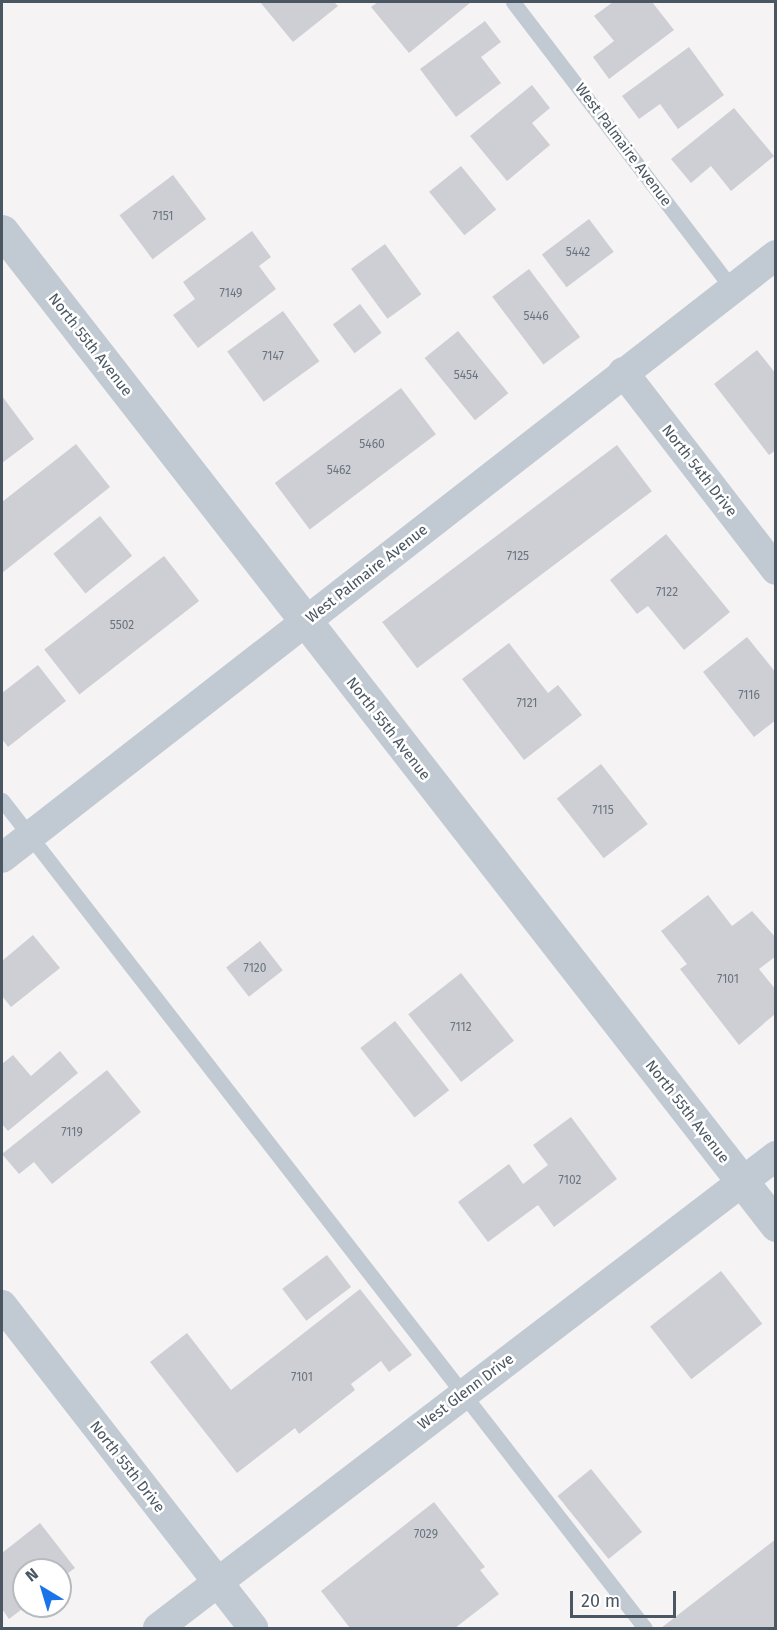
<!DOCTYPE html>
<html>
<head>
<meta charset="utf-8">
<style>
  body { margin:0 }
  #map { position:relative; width:777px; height:1630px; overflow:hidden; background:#f5f3f3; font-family:"Fira Sans",sans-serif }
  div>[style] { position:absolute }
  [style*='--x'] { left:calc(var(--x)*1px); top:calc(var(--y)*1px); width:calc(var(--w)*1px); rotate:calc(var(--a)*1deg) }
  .building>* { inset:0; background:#cdcfd5; transform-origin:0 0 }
  .service>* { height:15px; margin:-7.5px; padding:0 7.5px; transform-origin:7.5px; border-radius:7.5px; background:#c1cad2 }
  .minor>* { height:30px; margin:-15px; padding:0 15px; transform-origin:15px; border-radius:15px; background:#c1cad2 }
  .tertiary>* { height:33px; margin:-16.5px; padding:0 16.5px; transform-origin:16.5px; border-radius:16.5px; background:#c1cad2 }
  span { translate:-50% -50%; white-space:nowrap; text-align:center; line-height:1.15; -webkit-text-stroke:5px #fff; paint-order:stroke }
  .number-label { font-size:12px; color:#6b747e }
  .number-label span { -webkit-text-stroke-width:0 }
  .street-label { font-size:15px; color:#4a5661 }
  .frame { position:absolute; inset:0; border:3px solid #4a5661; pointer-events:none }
  .north { position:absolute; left:12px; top:1558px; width:60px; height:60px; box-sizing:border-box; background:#fff; border:2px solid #b7bbc0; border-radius:50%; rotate:322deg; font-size:16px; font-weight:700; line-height:24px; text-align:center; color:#4a5661 }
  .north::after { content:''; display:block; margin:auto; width:21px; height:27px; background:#1a73e8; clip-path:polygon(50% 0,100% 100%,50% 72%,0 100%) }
  .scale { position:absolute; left:570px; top:1591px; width:106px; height:27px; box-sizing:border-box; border:3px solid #4a5661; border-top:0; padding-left:8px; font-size:18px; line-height:21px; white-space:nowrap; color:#4a5661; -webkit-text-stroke:4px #fff; paint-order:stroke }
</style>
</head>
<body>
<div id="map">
  <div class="building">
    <div style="clip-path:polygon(260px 2px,334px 2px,338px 6px,293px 42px)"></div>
    <div style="clip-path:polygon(378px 2px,471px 2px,409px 53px,371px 7px)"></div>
    <div style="clip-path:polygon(613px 2px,652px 2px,674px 30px,609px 79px,593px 57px,614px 41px,594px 16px)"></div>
    <div style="clip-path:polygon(485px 21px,501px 42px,481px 57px,501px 83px,456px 117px,420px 69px)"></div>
    <div style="clip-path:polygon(689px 47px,724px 95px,678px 129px,660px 104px,639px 119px,622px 96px)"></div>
    <div style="clip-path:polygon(532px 85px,550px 108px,532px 123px,550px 145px,507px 181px,470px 136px)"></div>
    <div style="clip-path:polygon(734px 108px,774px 156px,731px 191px,711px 166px,691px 183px,671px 159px)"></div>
    <div style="left:461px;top:166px;width:56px;height:41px;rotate:51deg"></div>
    <div style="left:173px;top:175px;width:55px;height:67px;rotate:53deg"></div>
    <div style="left:589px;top:219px;width:41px;height:59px;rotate:53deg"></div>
    <div style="clip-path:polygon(252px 231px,271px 257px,259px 266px,276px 289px,198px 348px,173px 315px,195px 299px,183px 282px)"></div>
    <div style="left:385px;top:244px;width:62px;height:42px;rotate:54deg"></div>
    <div style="left:529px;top:269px;width:85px;height:46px;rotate:53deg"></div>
    <div style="left:360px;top:304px;width:36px;height:34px;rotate:53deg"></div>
    <div style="left:283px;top:311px;width:62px;height:69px;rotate:54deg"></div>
    <div style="left:458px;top:331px;width:80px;height:43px;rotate:51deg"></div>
    <div style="clip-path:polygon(757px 350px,776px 374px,776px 450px,769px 455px,714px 384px)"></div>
    <div style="left:401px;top:388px;width:58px;height:158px;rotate:53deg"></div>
    <div style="clip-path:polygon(2px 396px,34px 439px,2px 463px)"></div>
    <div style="clip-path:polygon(76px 444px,110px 487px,2px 573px,2px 502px)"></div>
    <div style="left:617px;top:445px;width:58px;height:294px;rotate:53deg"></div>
    <div style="left:100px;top:516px;width:51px;height:60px;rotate:51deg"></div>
    <div style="clip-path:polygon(666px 534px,730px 612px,684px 650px,648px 606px,637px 614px,610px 580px)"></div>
    <div style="left:164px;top:556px;width:57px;height:152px;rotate:52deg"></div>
    <div style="clip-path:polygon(747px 637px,776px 673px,776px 720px,754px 737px,703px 672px)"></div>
    <div style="clip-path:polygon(509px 643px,548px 693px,558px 685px,582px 715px,524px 760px,462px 679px)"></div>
    <div style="clip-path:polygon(38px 665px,66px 701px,8px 747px,2px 739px,2px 693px)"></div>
    <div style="left:601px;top:764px;width:76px;height:56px;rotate:52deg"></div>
    <div style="clip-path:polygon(708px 895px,732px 926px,752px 911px,776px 938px,776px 956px,759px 969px,776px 990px,776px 1013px,739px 1045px,680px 969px,687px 964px,661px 931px)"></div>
    <div style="clip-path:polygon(33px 935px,60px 968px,11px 1007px,2px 996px,2px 961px)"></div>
    <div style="left:260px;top:941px;width:37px;height:43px;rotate:52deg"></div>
    <div style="left:461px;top:973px;width:86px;height:67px;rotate:52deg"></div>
    <div style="left:395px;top:1021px;width:88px;height:44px;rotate:52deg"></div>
    <div style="clip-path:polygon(60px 1051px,78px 1073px,8px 1131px,2px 1124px,2px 1064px,13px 1055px,31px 1076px)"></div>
    <div style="clip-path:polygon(107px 1070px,141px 1112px,52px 1184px,34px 1162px,19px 1174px,2px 1154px)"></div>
    <div style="clip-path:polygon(571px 1117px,617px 1179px,554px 1227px,538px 1205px,488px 1242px,458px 1202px,509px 1164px,523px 1184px,548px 1165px,533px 1145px)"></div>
    <div style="left:327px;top:1255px;width:40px;height:56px;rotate:53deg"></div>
    <div style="left:721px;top:1271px;width:67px;height:90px;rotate:52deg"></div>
    <div style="clip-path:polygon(360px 1289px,412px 1355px,389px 1372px,381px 1361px,351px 1384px,355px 1390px,299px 1434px,295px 1428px,237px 1473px,150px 1362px,187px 1333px,231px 1390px)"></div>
    <div style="left:591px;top:1469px;width:81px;height:43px;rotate:51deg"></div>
    <div style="clip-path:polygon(434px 1502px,485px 1567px,480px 1570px,499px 1594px,455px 1628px,350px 1628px,321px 1591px)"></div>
    <div style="clip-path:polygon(40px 1523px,75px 1568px,60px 1579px,60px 1570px,24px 1570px,26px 1606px,9px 1619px,2px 1609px,2px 1553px)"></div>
    <div style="clip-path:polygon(776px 1539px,776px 1628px,661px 1628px)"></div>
  </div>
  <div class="service">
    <div style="--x:513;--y:2;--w:360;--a:52.6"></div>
    <div style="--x:2;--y:800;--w:1048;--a:52.17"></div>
  </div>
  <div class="minor">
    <div style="--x:623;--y:372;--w:250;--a:52.3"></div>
    <div style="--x:2;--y:858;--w:981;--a:-37.92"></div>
    <div style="--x:2;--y:1305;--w:409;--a:52.1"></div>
    <div style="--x:158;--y:1628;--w:778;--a:-37.37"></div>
  </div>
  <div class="tertiary">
    <div style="--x:2;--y:231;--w:1260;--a:52.09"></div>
  </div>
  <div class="number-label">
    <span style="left:163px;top:217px">7151</span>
    <span style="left:578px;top:253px">5442</span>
    <span style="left:231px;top:294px">7149</span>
    <span style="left:536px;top:317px">5446</span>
    <span style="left:273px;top:357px">7147</span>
    <span style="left:466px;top:376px">5454</span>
    <span style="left:372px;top:445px">5460</span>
    <span style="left:339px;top:471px">5462</span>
    <span style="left:518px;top:557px">7125</span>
    <span style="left:667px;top:593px">7122</span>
    <span style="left:122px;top:626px">5502</span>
    <span style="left:749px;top:696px">7116</span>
    <span style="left:527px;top:704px">7121</span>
    <span style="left:603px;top:811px">7115</span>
    <span style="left:255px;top:969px">7120</span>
    <span style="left:728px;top:980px">7101</span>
    <span style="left:461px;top:1028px">7112</span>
    <span style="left:72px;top:1133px">7119</span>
    <span style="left:570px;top:1181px">7102</span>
    <span style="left:302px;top:1378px">7101</span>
    <span style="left:426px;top:1535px">7029</span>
  </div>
  <div class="street-label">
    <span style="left:623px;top:145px;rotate:53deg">West Palmaire Avenue</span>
    <span style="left:90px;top:345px;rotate:52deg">North 55th Avenue</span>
    <span style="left:699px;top:471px;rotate:52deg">North 54th Drive</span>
    <span style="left:367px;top:574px;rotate:-38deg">West Palmaire Avenue</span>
    <span style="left:388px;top:729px;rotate:52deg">North 55th Avenue</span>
    <span style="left:687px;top:1112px;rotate:52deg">North 55th Avenue</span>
    <span style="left:466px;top:1392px;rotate:-37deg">West Glenn Drive</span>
    <span style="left:127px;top:1467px;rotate:52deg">North 55th Drive</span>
  </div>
  <div class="frame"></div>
  <div class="north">N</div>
  <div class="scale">20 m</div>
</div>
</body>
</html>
